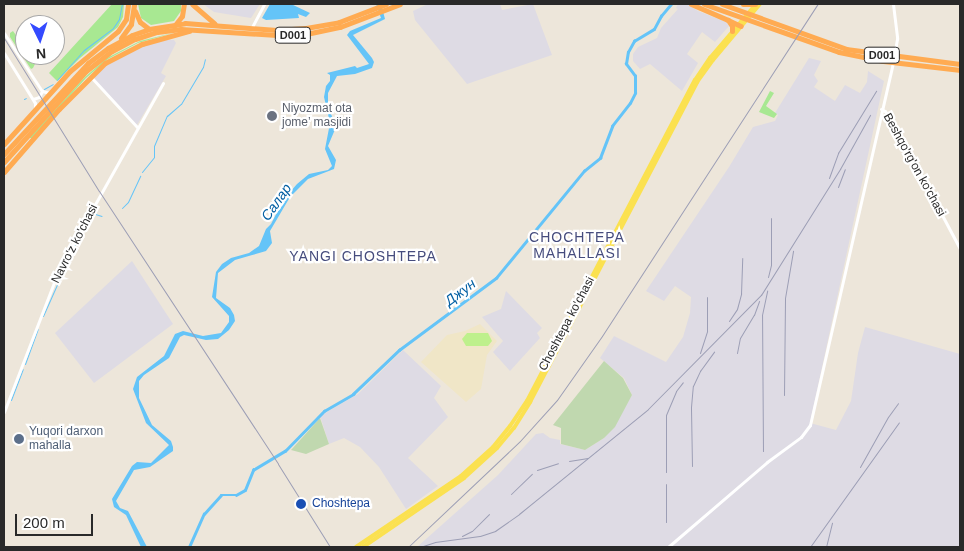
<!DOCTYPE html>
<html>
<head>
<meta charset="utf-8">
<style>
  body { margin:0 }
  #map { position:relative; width:964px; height:551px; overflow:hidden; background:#ede6da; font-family:Helvetica,sans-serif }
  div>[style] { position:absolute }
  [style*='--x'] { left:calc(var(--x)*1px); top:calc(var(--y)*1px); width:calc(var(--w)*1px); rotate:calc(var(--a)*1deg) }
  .industrial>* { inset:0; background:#dedbe4 }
  .education>* { inset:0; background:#f0e6c7 }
  .green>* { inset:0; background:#a8e892 }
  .cemetery>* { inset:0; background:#c0d8af }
  .pitch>* { inset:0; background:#bef08c }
  .water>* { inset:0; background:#64c4f8 }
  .stream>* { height:1px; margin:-0.5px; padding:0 0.5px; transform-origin:0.5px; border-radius:0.5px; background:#64c4f8 }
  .canal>* { height:2.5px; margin:-1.25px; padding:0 1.25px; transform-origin:1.25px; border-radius:1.25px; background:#64c4f8 }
  .secondary>* { height:3px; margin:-1.5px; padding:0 1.5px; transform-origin:1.5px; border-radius:1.5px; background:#fff }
  .primary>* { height:4px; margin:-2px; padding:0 2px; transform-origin:2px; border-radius:2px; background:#fbe150 }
  .highway>* { height:5px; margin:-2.5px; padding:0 2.5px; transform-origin:2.5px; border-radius:2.5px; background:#ffab52 }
  .rail>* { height:1px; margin:-0.5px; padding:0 0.5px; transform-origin:0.5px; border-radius:0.5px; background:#9c9eb5 }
  .dots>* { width:14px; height:14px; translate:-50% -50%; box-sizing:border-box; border:2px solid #fff; border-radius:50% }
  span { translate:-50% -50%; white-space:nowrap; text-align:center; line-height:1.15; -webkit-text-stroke:4.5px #fff; paint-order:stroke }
  .shield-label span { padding:1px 4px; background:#fff; border:1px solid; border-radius:4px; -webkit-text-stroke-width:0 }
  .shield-label { font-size:11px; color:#292929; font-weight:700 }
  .worship-label { font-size:12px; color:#5b616d }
  .left { translate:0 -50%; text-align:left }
  .street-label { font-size:12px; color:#292929 }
  .service-label { font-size:12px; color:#4e5e75 }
  .transit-label { font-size:12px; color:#164399 }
  .water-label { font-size:14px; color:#035fa3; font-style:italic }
  .neighbourhood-label { font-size:14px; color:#464c7d; letter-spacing:1px }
  .frame { position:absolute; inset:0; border:5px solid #292929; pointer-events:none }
  .north { position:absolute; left:15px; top:15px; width:50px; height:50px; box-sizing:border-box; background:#fff; border:1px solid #a9a9a9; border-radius:50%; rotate:176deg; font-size:14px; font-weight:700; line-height:20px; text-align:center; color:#292929 }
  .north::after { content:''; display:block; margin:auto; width:18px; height:22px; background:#344aff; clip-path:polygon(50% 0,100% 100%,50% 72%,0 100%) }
  .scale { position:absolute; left:15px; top:514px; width:78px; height:22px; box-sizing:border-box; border:2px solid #292929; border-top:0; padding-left:6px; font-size:15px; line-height:18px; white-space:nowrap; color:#292929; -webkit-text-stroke:4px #fff; paint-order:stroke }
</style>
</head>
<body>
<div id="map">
  <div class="industrial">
    <div style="clip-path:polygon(203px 4px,260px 4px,251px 18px,214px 12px)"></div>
    <div style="clip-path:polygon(428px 4px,500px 4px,502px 10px,533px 4px,552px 55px,467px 84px,415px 20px,413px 11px)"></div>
    <div style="clip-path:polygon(678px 4px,687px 4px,698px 11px,726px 22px,729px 26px,715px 42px,702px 32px,687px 54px,698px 63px,682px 91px,650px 64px,640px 69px,633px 61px,633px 54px,638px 47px,657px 38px,661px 28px,678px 9px,676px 8px)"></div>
    <div style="clip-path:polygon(161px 40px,174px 40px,176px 43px,161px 73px,166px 76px,137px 125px,93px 78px,110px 63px,133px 50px)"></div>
    <div style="clip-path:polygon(809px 58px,821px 61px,814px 75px,818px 81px,814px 87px,835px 101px,845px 85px,860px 93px,867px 82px,868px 71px,884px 81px,810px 423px,836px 430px,851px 401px,858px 353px,865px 327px,960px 354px,960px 547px,417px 547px,498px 475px,536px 434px,543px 433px,550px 438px,560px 440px,560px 444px,585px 450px,604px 438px,632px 395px,624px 378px,600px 358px,614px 336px,666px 362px,683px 337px,690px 313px,691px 297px,675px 286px,664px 301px,646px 291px,729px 167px,753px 127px,775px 121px,778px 115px,775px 113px)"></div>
    <div style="clip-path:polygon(132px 261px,173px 324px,94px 383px,55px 333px)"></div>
    <div style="clip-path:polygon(506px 291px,542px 328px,537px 333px,540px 338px,510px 371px,493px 352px,503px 341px,482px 317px,501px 309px)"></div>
    <div style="clip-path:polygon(403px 350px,441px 386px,434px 398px,448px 417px,408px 458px,438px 486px,406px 509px,379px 467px,360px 447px,344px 438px,329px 444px,320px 416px,358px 394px)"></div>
  </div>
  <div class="education">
    <div style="clip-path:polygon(480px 324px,497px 341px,487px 355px,481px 389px,466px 402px,421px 362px,447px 335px,465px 331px)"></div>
  </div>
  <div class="green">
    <div style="clip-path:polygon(112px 4px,124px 4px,123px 17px,118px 27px,80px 58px,57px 81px,49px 73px)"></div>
    <div style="clip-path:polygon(138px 4px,181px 4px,181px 11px,174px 21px,151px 25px,141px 18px)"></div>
    <div style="clip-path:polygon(13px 31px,25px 48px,25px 55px,29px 55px,35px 64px,33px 68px,31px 69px,10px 37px,10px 33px)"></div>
    <div style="clip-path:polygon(177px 32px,138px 43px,108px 59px,86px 78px,32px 138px,29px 138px,85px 77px,107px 58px,140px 41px)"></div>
    <div style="clip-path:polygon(770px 91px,774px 93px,766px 106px,777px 114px,774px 118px,759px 112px)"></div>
  </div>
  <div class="cemetery">
    <div style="clip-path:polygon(604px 361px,623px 378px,632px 395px,615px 427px,604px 438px,585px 450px,561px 444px,561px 428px,553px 425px)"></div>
    <div style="clip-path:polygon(320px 418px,329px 444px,306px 454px,291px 450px)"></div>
  </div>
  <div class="pitch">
    <div style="clip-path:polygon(467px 333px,488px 333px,492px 341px,488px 346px,466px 346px,462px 339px)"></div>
  </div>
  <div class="water">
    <div style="clip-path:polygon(270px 4px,291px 4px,310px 13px,306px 17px,298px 14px,299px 18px,266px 20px,262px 18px)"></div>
    <div style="clip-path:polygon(376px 4px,381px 4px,385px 19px,353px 35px,372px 58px,374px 62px,372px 68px,355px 74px,337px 76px,328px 93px,328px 106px,336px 127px,328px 146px,336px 160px,334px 169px,308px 179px,290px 197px,270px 231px,272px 243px,266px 251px,235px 260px,218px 273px,216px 298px,230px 308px,234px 315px,235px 321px,229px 330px,218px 339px,206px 340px,184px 335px,180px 337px,169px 358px,144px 375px,139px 381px,139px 398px,152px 425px,171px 441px,173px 447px,173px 451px,150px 467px,134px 470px,116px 501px,120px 508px,128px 511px,147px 547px,141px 547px,126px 515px,114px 507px,112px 499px,132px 466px,137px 462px,151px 463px,169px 445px,146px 423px,133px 389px,137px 377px,164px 356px,175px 334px,183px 331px,203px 336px,221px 333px,229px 322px,229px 316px,212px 297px,216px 272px,222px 264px,231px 258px,249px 253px,259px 246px,266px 229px,271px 224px,284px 199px,297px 184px,309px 174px,328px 170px,332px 166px,325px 149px,330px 123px,324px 97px,326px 86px,330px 81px,330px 75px,327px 73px,355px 66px,357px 68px,369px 64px,347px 35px,350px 31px,381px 18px)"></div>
  </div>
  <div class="stream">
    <div style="--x:57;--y:80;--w:40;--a:-48"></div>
    <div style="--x:84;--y:50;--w:36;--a:-37"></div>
    <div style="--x:113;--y:28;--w:11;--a:-56"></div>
    <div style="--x:119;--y:19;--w:15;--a:-79"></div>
    <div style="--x:44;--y:89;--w:10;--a:-29"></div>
    <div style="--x:24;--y:99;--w:2;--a:-27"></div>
    <div style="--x:142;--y:172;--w:19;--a:-51"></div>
    <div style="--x:154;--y:157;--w:11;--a:-90"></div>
    <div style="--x:154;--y:146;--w:33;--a:-67"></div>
    <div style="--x:167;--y:116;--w:18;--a:-41"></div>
    <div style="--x:181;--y:104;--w:43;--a:-59.3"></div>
    <div style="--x:203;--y:67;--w:8;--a:-76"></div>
    <div style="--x:122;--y:208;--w:8;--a:-45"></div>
    <div style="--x:128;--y:202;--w:29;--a:-65"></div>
    <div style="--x:43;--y:316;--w:81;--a:-66"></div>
    <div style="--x:76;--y:242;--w:33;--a:-61"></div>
    <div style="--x:92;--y:213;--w:10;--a:17"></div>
    <div style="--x:25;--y:364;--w:37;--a:-70"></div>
    <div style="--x:11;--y:400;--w:33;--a:-69"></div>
  </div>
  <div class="canal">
    <div style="--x:189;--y:547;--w:36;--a:-66"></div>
    <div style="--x:204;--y:514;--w:25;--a:-48"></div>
    <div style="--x:221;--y:495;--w:15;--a:0"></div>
    <div style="--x:236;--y:495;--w:10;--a:-29"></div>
    <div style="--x:245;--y:490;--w:22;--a:-68"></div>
    <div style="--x:253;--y:470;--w:37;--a:-31"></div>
    <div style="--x:285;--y:451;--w:56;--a:-45.7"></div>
    <div style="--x:324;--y:411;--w:34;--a:-30"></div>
    <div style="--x:353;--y:394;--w:64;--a:-43.7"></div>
    <div style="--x:399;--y:350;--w:121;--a:-36.6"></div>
    <div style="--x:496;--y:278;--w:139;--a:-50.6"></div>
    <div style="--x:584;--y:171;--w:21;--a:-39"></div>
    <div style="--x:600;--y:158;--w:34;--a:-69"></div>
    <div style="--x:612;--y:126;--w:29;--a:-52"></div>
    <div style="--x:630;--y:103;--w:11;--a:-63"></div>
    <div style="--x:635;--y:93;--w:17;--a:-90"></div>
    <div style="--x:635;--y:76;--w:15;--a:-127"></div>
    <div style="--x:626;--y:64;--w:12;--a:-81"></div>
    <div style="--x:628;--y:52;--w:13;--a:-61"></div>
    <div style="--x:634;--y:41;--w:23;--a:-31"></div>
    <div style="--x:654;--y:29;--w:15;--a:-62"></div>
    <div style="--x:661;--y:16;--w:16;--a:-50"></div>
  </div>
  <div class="secondary">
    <div style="--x:893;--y:4;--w:35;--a:83"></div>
    <div style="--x:897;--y:39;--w:17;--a:100"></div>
    <div style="--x:252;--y:27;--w:26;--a:-62"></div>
    <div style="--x:4;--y:33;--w:69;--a:56.8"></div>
    <div style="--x:42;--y:91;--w:8;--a:14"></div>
    <div style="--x:4;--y:53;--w:59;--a:58.2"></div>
    <div style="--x:35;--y:103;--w:5;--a:90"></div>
    <div style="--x:91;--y:77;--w:68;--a:47.4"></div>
    <div style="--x:33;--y:99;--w:6;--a:-18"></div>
    <div style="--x:39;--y:97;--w:7;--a:-63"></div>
    <div style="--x:881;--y:109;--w:4;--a:27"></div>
    <div style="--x:885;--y:111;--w:12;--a:55"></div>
    <div style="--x:892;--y:121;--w:145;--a:62"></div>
    <div style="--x:4;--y:412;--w:142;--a:-68.9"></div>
    <div style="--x:55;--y:280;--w:45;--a:-63.4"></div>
    <div style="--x:75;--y:240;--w:180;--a:-60.7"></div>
    <div style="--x:668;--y:547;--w:130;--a:-40.6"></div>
    <div style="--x:767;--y:462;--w:42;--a:-36.3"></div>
    <div style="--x:801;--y:437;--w:15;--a:-53"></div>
    <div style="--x:810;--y:425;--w:372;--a:-77.1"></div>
  </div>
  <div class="primary">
    <div style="--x:356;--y:547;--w:127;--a:-34.1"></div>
    <div style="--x:461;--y:476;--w:43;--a:-42.2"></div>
    <div style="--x:493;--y:447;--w:27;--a:-51"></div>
    <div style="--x:510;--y:426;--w:30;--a:-56"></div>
    <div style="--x:527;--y:401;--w:362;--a:-62.4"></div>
    <div style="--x:695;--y:80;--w:27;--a:-56"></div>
    <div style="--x:710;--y:58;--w:71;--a:-49.6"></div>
    <div style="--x:363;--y:547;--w:122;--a:-34.3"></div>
    <div style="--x:464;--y:478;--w:45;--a:-42.3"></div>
    <div style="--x:497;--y:448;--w:26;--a:-50"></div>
    <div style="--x:514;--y:428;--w:31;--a:-58"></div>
    <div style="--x:530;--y:402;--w:361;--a:-62.4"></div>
    <div style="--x:697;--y:82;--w:27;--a:-54"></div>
    <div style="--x:713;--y:60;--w:73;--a:-50"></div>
  </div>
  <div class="highway">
    <div style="--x:192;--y:4;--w:30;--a:41"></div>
    <div style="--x:691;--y:4;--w:40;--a:23.4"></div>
    <div style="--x:728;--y:20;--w:7;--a:56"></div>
    <div style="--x:732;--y:26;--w:5;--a:90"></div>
    <div style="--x:704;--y:4;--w:143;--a:19.6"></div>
    <div style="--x:839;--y:52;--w:45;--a:11.6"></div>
    <div style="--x:883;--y:61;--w:78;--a:6.7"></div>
    <div style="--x:722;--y:4;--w:132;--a:19.9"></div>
    <div style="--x:846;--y:49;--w:115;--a:7.5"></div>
    <div style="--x:743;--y:4;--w:12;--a:0"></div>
    <div style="--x:135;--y:11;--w:12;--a:66"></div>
    <div style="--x:140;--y:22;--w:11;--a:38"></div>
    <div style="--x:728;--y:20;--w:14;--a:25"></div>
    <div style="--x:175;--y:25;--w:11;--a:-52"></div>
    <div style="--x:182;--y:16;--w:12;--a:-81"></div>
    <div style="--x:121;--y:38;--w:17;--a:-54"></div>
    <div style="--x:131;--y:24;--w:20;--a:-81"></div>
    <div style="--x:4;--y:144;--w:98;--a:-47.9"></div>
    <div style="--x:70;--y:71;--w:62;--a:-39.8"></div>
    <div style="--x:118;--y:31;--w:14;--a:-56"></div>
    <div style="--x:126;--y:19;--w:15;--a:-82"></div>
    <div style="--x:4;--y:154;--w:124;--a:-47.3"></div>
    <div style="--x:88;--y:63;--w:25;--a:-37"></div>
    <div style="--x:108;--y:48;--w:27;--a:-28"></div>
    <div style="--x:132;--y:35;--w:18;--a:-19"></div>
    <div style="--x:149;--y:29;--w:36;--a:-9"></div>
    <div style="--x:185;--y:23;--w:92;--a:4.4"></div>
    <div style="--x:277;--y:30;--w:29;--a:-4"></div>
    <div style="--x:306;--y:28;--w:34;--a:-10"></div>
    <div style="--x:339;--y:22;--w:50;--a:-21"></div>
    <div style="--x:4;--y:162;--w:122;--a:-48"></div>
    <div style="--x:86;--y:71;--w:33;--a:-38"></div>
    <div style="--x:112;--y:51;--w:26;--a:-28"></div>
    <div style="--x:135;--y:39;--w:23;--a:-18"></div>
    <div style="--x:157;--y:32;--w:24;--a:-7"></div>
    <div style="--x:181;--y:29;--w:96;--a:3.6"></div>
    <div style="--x:277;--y:35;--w:29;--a:-2"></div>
    <div style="--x:306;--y:34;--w:35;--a:-12"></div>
    <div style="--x:340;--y:27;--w:64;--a:-21"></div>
    <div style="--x:4;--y:172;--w:84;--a:-48.9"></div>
    <div style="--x:59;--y:109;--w:65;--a:-45"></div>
    <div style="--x:105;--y:63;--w:42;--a:-27.2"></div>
    <div style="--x:142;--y:44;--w:49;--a:-15.5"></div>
  </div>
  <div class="rail">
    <div style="--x:4;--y:38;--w:180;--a:58.2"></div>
    <div style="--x:99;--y:191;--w:326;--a:56.7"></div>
    <div style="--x:278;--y:464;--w:98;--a:57.9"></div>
    <div style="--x:829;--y:178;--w:27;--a:-70"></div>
    <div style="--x:838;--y:153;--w:73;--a:-58.5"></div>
    <div style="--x:838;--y:187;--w:19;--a:-69"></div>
    <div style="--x:768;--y:277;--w:12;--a:-76"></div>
    <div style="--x:771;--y:265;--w:47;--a:-90"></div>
    <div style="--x:729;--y:321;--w:14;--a:-56"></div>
    <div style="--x:737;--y:309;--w:16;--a:-75"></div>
    <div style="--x:741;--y:294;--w:36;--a:-88"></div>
    <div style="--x:700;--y:353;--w:23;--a:-72"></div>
    <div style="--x:707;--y:331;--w:34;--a:-90"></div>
    <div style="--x:737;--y:353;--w:15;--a:-79"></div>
    <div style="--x:740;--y:338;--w:27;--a:-59"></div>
    <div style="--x:754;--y:315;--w:15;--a:-70"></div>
    <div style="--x:784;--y:395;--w:97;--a:-89.4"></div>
    <div style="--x:785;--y:298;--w:48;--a:-80.3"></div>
    <div style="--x:763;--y:451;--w:136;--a:-90.4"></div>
    <div style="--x:762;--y:315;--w:25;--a:-78"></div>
    <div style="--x:569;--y:461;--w:19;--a:-9"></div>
    <div style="--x:692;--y:466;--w:59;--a:-91"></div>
    <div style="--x:691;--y:407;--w:21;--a:-85"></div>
    <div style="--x:693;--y:386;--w:17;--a:-65"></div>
    <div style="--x:700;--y:371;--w:24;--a:-54"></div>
    <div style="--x:860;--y:467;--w:57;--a:-60.8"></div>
    <div style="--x:888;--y:417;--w:17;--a:-54"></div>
    <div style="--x:537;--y:470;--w:22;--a:-18"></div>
    <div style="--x:666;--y:472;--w:57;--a:-90"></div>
    <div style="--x:666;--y:415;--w:26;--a:-67"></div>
    <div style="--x:676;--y:391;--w:11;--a:-52"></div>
    <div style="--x:666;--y:484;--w:38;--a:90"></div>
    <div style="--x:511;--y:494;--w:29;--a:-44"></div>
    <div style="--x:462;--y:536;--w:11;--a:-27"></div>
    <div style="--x:472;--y:531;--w:24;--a:-45"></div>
    <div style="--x:408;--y:547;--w:154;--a:-43.4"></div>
    <div style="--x:520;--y:441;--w:55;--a:-47.9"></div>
    <div style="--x:557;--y:400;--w:78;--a:-54.9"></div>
    <div style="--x:602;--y:336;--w:396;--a:-57"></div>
    <div style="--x:420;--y:547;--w:16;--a:-18"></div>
    <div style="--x:435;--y:542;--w:45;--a:-7.6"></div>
    <div style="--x:480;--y:536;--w:16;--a:-18"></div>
    <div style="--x:495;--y:531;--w:29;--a:-35"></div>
    <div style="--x:519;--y:514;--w:166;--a:-39.1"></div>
    <div style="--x:648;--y:409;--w:161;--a:-45.3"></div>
    <div style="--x:761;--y:295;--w:149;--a:-57.9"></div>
    <div style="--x:840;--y:169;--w:62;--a:-60.9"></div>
    <div style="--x:810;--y:547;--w:153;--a:-54.5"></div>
    <div style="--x:826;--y:547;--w:25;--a:-76"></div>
  </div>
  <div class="dots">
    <div style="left:272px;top:116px;background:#6b7280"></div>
    <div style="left:19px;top:439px;background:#5c6f8a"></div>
    <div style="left:301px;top:504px;background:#1a4fb4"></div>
  </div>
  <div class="shield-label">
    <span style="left:293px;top:35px">D001</span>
    <span style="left:882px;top:55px">D001</span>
  </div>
  <div class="worship-label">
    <span class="left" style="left:282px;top:116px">Niyozmat ota<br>jome’ masjidi</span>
  </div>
  <div class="street-label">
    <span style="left:914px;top:165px;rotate:61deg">Beshqo'rg'on ko'chasi</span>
    <span style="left:75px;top:244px;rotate:-63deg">Navro'z ko'chasi</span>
    <span style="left:567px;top:324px;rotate:-62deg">Choshtepa ko'chasi</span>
  </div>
  <div class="service-label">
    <span class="left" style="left:29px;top:439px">Yuqori darxon<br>mahalla</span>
  </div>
  <div class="transit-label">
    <span class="left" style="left:312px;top:504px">Choshtepa</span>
  </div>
  <div class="water-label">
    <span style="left:276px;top:202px;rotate:-55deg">Салар</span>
    <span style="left:460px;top:292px;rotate:-37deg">Джун</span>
  </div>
  <div class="neighbourhood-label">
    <span style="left:577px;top:245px">CHOCHTEPA<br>MAHALLASI</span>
    <span style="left:363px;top:256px">YANGI CHOSHTEPA</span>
  </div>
  <div class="frame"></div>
  <div class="north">N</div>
  <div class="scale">200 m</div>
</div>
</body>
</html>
